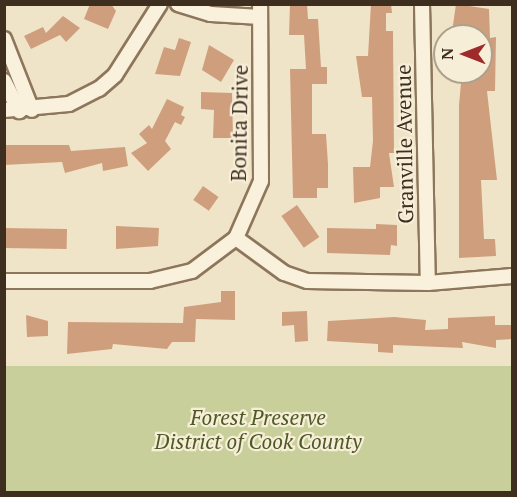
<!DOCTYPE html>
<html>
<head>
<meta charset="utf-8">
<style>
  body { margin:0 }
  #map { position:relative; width:517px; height:497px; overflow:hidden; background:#f0e4c8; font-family:"PT Serif",serif }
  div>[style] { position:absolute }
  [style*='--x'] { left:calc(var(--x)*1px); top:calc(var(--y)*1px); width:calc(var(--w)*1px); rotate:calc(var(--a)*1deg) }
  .green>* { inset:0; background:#c9cf9b; transform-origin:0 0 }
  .building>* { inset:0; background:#cf9f7d; transform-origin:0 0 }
  .roads { filter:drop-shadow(2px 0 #8d765c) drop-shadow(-2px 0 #8d765c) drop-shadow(0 2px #8d765c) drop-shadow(0 -2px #8d765c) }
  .minor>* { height:14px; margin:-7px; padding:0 7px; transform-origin:7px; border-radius:7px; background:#faf1dc }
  span { translate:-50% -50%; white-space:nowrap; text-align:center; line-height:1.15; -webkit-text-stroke:4.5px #f7eed8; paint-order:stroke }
  .street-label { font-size:21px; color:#3d2e20 }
  .park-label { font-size:21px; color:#4d5a26; font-style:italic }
  .frame { position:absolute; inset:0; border:6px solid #3d2e20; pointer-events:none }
  .north { position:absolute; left:433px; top:24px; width:60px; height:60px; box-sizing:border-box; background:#f7eed8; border:2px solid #ada18e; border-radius:50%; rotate:270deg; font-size:16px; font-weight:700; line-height:24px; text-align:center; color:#3d2e20 }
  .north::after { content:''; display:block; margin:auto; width:21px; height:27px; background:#9e2a2b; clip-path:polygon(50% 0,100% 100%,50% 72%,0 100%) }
</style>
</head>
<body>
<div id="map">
  <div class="green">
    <div style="left:4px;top:366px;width:508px;height:126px"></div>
  </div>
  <div class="building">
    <div style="clip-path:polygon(90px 4px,111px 4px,116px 11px,108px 29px,84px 19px)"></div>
    <div style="clip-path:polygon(290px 4px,307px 4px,308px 19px,318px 19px,321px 67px,327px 67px,327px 84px,312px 84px,312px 134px,326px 134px,328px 164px,328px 188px,317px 188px,317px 198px,293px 198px,290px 69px,306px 69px,304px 35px,289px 35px)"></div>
    <div style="clip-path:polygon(371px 4px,391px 4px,392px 13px,386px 13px,386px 31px,393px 31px,394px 153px,389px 153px,394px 187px,380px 187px,380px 198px,354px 203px,353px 167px,370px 167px,373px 141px,372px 97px,362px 97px,356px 56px,368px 56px)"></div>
    <div style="clip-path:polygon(456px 4px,489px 9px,490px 38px,496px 37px,495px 91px,487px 91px,497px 180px,481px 180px,484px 239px,495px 239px,496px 256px,459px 258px,459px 105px,462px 72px,481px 72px,481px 31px,452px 32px)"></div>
    <div style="clip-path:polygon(63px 16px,80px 28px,66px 42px,60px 35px,31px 49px,24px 36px,43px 27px,46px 33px)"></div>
    <div style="clip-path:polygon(179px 38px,191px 42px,180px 76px,155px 74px,164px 47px,175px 50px)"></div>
    <div style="clip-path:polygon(209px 45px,234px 60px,221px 82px,202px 70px)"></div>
    <div style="clip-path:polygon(201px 92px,232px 93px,233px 138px,213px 138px,214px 110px,201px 109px)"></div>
    <div style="clip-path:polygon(167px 99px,184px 107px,181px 115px,185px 117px,181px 125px,175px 122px,165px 141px,171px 149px,148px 171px,131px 153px,147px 143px,139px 134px,149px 125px,152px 129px)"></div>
    <div style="clip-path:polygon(4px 145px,69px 145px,71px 151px,125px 147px,128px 166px,103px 171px,102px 163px,65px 173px,62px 162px,4px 165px)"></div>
    <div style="left:203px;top:186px;width:19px;height:17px;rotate:35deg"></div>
    <div style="left:297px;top:205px;width:39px;height:19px;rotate:55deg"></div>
    <div style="clip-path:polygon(376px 224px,397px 225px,397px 246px,391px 245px,390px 255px,327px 253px,327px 228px,376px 229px)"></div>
    <div style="clip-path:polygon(116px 226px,159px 228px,158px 246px,116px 249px)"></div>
    <div style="left:4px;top:228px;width:63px;height:20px;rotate:1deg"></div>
    <div style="clip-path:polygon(221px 291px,235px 291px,235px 320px,196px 319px,195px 342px,172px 342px,167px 349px,113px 344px,112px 349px,67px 354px,68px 322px,183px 323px,184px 307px,221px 302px)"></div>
    <div style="clip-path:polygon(307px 311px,308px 341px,295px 342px,294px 325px,282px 326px,282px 312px)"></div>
    <div style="clip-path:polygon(26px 315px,48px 321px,48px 336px,27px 337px)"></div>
    <div style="clip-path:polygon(495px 316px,495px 325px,513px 325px,513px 339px,496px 340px,496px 348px,462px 342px,463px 348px,393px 345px,393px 353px,378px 352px,378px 344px,327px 341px,328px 321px,394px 317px,426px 320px,425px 330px,448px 329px,448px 318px)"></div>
  </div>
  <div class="roads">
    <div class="minor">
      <div style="--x:178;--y:4;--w:34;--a:17"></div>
      <div style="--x:211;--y:14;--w:49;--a:3.5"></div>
      <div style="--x:422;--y:4;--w:279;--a:88.8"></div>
      <div style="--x:4;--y:39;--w:76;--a:68.5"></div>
      <div style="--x:4;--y:81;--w:34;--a:63"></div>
      <div style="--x:4;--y:110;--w:65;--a:-5.3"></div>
      <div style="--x:69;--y:104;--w:34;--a:-27"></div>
      <div style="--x:99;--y:89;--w:21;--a:-41"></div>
      <div style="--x:115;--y:75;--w:84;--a:-57.6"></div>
      <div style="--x:236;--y:238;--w:62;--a:-66.3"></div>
      <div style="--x:261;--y:181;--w:177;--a:-90.3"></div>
      <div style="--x:4;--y:281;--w:146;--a:0"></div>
      <div style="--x:150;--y:281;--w:43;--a:-13.4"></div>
      <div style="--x:192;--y:271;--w:55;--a:-36.9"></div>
      <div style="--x:236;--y:238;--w:59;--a:36.1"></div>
      <div style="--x:284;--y:273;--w:24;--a:19"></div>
      <div style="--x:307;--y:281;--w:121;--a:0.9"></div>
      <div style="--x:428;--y:283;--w:84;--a:-4.8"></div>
    </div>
  </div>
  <div class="street-label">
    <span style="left:239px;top:123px;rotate:-89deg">Bonita Drive</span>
    <span style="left:404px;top:144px;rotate:-91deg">Granville Avenue</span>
  </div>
  <div class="park-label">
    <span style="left:258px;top:429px">Forest Preserve<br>District of Cook County</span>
  </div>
  <div class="frame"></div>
  <div class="north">N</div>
</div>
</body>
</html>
